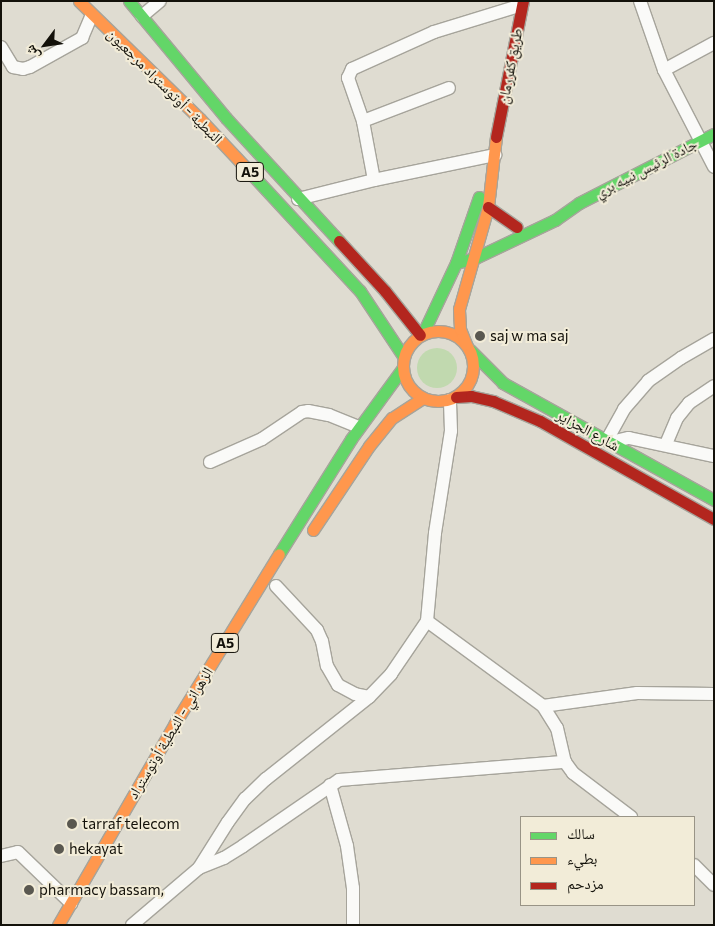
<!DOCTYPE html>
<html>
<head>
<meta charset="utf-8">
<style>
  body { margin:0 }
  #map { position:relative; width:715px; height:926px; overflow:hidden; background:#dfdcd1; font-family:Commissioner,"Noto Naskh Arabic",sans-serif }
  div>[style] { position:absolute }
  [style*='--x'] { left:calc(var(--x)*1px); top:calc(var(--y)*1px); width:calc(var(--w)*1px); rotate:calc(var(--a)*1deg) }
  .green>* { inset:0; background:#c1d9af }
  .round { border-radius:50% }
  .roads { filter:drop-shadow(1px 0 #a6a49b) drop-shadow(-1px 0 #a6a49b) drop-shadow(0 1px #a6a49b) drop-shadow(0 -1px #a6a49b) }
  .street>* { height:12px; margin:-6px; padding:0 6px; transform-origin:6px; border-radius:6px; background:#fafaf8 }
  .fast>* { height:11px; margin:-5.5px; padding:0 5.5px; transform-origin:5.5px; border-radius:5.5px; background:#63d668 }
  .slow>* { height:11px; margin:-5.5px; padding:0 5.5px; transform-origin:5.5px; border-radius:5.5px; background:#ff974d }
  .slow>.ring { margin:-5.5px; padding:0; box-sizing:content-box; background:none; border:11px solid #ff974d; border-radius:50% }
  .jam>* { height:11px; margin:-5.5px; padding:0 5.5px; transform-origin:5.5px; border-radius:5.5px; background:#b3261e }
  .dots>* { width:14px; height:14px; translate:-50% -50%; box-sizing:border-box; border:2px solid #f2ecd8; border-radius:50% }
  span { translate:-50% -50%; white-space:nowrap; text-align:center; line-height:1.15; -webkit-text-stroke:4px #f2ecd8; paint-order:stroke }
  .shield-label span { padding:1px 4px; background:#f2ecd8; border:1px solid; border-radius:4px; -webkit-text-stroke-width:0 }
  .shield-label { font-size:14px; color:#13110a; font-weight:700 }
  .street-label { font-size:15px; color:#13110a }
  .poi-label { font-size:15px; color:#13110a }
  .left { translate:0 -50%; text-align:left }
  .frame { position:absolute; inset:0; border:2px solid #13110a; pointer-events:none }
  .legend { position:absolute; left:520px; top:816px; width:175px; height:90px; box-sizing:border-box; background:#f2ecd8; border:1px solid #999486; margin:0; padding:6px 9px; list-style:none; font-size:15px; color:#13110a }
  .legend li { display:flex; align-items:center; gap:10px; height:25px }
  .legend b { width:25px; border:1px solid #999486 }
  .north { position:absolute; left:20px; top:20px; width:50px; height:50px; -webkit-text-stroke:4px #f2ecd8; paint-order:stroke; rotate:239deg; font-size:14px; font-weight:700; line-height:20px; text-align:center; color:#13110a }
  .north::after { content:''; display:block; margin:auto; width:18px; height:22px; background:#13110a; clip-path:polygon(50% 0,100% 100%,50% 72%,0 100%) }
</style>
</head>
<body>
<div id="map">
  <div class="green">
    <div class="round" style="left:417px;top:348px;width:40px;height:40px"></div>
  </div>
  <div class="roads">
    <div class="street">
      <div style="--x:640;--y:1;--w:73;--a:70.8"></div>
      <div style="--x:664;--y:70;--w:109;--a:62.7"></div>
      <div style="--x:142;--y:16;--w:23;--a:-40"></div>
      <div style="--x:1;--y:47;--w:23;--a:59"></div>
      <div style="--x:13;--y:67;--w:10;--a:11"></div>
      <div style="--x:23;--y:69;--w:7;--a:-16"></div>
      <div style="--x:30;--y:67;--w:60;--a:-29.1"></div>
      <div style="--x:82;--y:38;--w:25;--a:-67"></div>
      <div style="--x:664;--y:70;--w:57;--a:-28.4"></div>
      <div style="--x:363;--y:121;--w:92;--a:-21"></div>
      <div style="--x:374;--y:180;--w:60;--a:-100.6"></div>
      <div style="--x:363;--y:121;--w:46;--a:-109.2"></div>
      <div style="--x:348;--y:78;--w:10;--a:-66"></div>
      <div style="--x:352;--y:69;--w:90;--a:-24.3"></div>
      <div style="--x:434;--y:32;--w:92;--a:-17.1"></div>
      <div style="--x:298;--y:199;--w:78;--a:-14"></div>
      <div style="--x:374;--y:180;--w:124;--a:-11.7"></div>
      <div style="--x:607;--y:440;--w:35;--a:-61"></div>
      <div style="--x:624;--y:409;--w:37;--a:-49"></div>
      <div style="--x:648;--y:381;--w:40;--a:-34.9"></div>
      <div style="--x:681;--y:358;--w:38;--a:-30"></div>
      <div style="--x:611;--y:442;--w:18;--a:-13"></div>
      <div style="--x:629;--y:438;--w:87;--a:12"></div>
      <div style="--x:666;--y:444;--w:28;--a:-67"></div>
      <div style="--x:677;--y:418;--w:19;--a:-51"></div>
      <div style="--x:689;--y:403;--w:30;--a:-34"></div>
      <div style="--x:210;--y:462;--w:57;--a:-23.9"></div>
      <div style="--x:262;--y:439;--w:48;--a:-34"></div>
      <div style="--x:302;--y:412;--w:6;--a:-9"></div>
      <div style="--x:308;--y:411;--w:21;--a:11"></div>
      <div style="--x:329;--y:415;--w:32;--a:22"></div>
      <div style="--x:276;--y:586;--w:60;--a:47"></div>
      <div style="--x:317;--y:630;--w:12;--a:66"></div>
      <div style="--x:322;--y:641;--w:25;--a:79"></div>
      <div style="--x:327;--y:666;--w:22;--a:60"></div>
      <div style="--x:338;--y:685;--w:19;--a:28"></div>
      <div style="--x:355;--y:694;--w:14;--a:12"></div>
      <div style="--x:427;--y:621;--w:144;--a:36.2"></div>
      <div style="--x:543;--y:706;--w:26;--a:58"></div>
      <div style="--x:557;--y:728;--w:35;--a:77"></div>
      <div style="--x:565;--y:762;--w:14;--a:54"></div>
      <div style="--x:573;--y:773;--w:73;--a:37.2"></div>
      <div style="--x:543;--y:706;--w:95;--a:-7.9"></div>
      <div style="--x:637;--y:693;--w:77;--a:0.7"></div>
      <div style="--x:330;--y:785;--w:63;--a:74.4"></div>
      <div style="--x:347;--y:846;--w:42;--a:81.9"></div>
      <div style="--x:353;--y:888;--w:37;--a:90"></div>
      <div style="--x:1;--y:856;--w:17;--a:-13"></div>
      <div style="--x:18;--y:852;--w:74;--a:43.9"></div>
      <div style="--x:694;--y:865;--w:28;--a:45"></div>
      <div style="--x:199;--y:868;--w:27;--a:-22"></div>
      <div style="--x:224;--y:858;--w:22;--a:-32"></div>
      <div style="--x:243;--y:846;--w:116;--a:-34.5"></div>
      <div style="--x:339;--y:780;--w:227;--a:-4.6"></div>
      <div style="--x:132;--y:925;--w:88;--a:-40.4"></div>
      <div style="--x:199;--y:868;--w:54;--a:-57.8"></div>
      <div style="--x:228;--y:822;--w:29;--a:-54"></div>
      <div style="--x:245;--y:799;--w:29;--a:-44"></div>
      <div style="--x:266;--y:779;--w:132;--a:-38.5"></div>
      <div style="--x:369;--y:697;--w:32;--a:-46"></div>
      <div style="--x:391;--y:674;--w:64;--a:-55.8"></div>
      <div style="--x:427;--y:621;--w:88;--a:-84.8"></div>
      <div style="--x:435;--y:533;--w:103;--a:-81.1"></div>
      <div style="--x:451;--y:431;--w:31;--a:-92"></div>
    </div>
    <div class="fast">
      <div style="--x:129;--y:1;--w:152;--a:50.3"></div>
      <div style="--x:226;--y:118;--w:167;--a:47.4"></div>
      <div style="--x:245;--y:167;--w:169;--a:47.2"></div>
      <div style="--x:360;--y:291;--w:78;--a:56.5"></div>
      <div style="--x:456;--y:263;--w:20;--a:-15"></div>
      <div style="--x:475;--y:258;--w:89;--a:-25.4"></div>
      <div style="--x:555;--y:220;--w:29;--a:-35"></div>
      <div style="--x:579;--y:203;--w:152;--a:-27.1"></div>
      <div style="--x:423;--y:333;--w:77;--a:-64.8"></div>
      <div style="--x:456;--y:263;--w:70;--a:-70.8"></div>
      <div style="--x:470;--y:350;--w:47;--a:45"></div>
      <div style="--x:503;--y:383;--w:241;--a:29"></div>
      <div style="--x:279;--y:554;--w:136;--a:-57.9"></div>
      <div style="--x:351;--y:439;--w:87;--a:-53.9"></div>
    </div>
    <div class="slow">
      <div style="--x:79;--y:1;--w:169;--a:44.3"></div>
      <div style="--x:200;--y:119;--w:66;--a:46.8"></div>
      <div class="ring" style="left:403px;top:331px;width:59px;height:59px"></div>
      <div style="--x:466;--y:344;--w:16;--a:-112"></div>
      <div style="--x:460;--y:329;--w:20;--a:-93"></div>
      <div style="--x:459;--y:309;--w:106;--a:-74.1"></div>
      <div style="--x:488;--y:207;--w:70;--a:-83.5"></div>
      <div style="--x:313;--y:530;--w:101;--a:-56.3"></div>
      <div style="--x:369;--y:446;--w:36;--a:-51"></div>
      <div style="--x:392;--y:418;--w:37;--a:-33"></div>
      <div style="--x:58;--y:925;--w:233;--a:-59.9"></div>
      <div style="--x:175;--y:723;--w:198;--a:-58.4"></div>
    </div>
    <div class="jam">
      <div style="--x:496;--y:137;--w:139;--a:-78.8"></div>
      <div style="--x:488;--y:207;--w:35;--a:35"></div>
      <div style="--x:339;--y:241;--w:68;--a:47.4"></div>
      <div style="--x:385;--y:291;--w:56;--a:51.5"></div>
      <div style="--x:456;--y:397;--w:15;--a:-4"></div>
      <div style="--x:471;--y:396;--w:23;--a:13"></div>
      <div style="--x:493;--y:401;--w:51;--a:23.1"></div>
      <div style="--x:540;--y:421;--w:200;--a:29.4"></div>
    </div>
  </div>
  <div class="dots">
    <div style="left:480px;top:336px;background:#5a5850"></div>
    <div style="left:72px;top:824px;background:#5a5850"></div>
    <div style="left:59px;top:849px;background:#5a5850"></div>
    <div style="left:29px;top:890px;background:#5a5850"></div>
  </div>
  <div class="shield-label">
    <span style="left:250px;top:172px">A5</span>
    <span style="left:225px;top:643px">A5</span>
  </div>
  <div class="street-label">
    <span style="left:510px;top:66px;rotate:-79deg">طريق كفررمان</span>
    <span style="left:165px;top:86px;rotate:45deg">النبطية - أوتوستراد مرجعيون</span>
    <span style="left:646px;top:168px;rotate:-27deg">جادة الرئيس نبيه بري</span>
    <span style="left:588px;top:430px;rotate:29deg">شارع الجزاير</span>
    <span style="left:170px;top:733px;rotate:-59deg">الزهراني - النبطية أوتوستراد</span>
  </div>
  <div class="poi-label">
    <span class="left" style="left:490px;top:336px">saj w ma saj</span>
    <span class="left" style="left:82px;top:824px">tarraf telecom</span>
    <span class="left" style="left:69px;top:849px">hekayat</span>
    <span class="left" style="left:39px;top:890px">pharmacy bassam,</span>
  </div>
  <div class="frame"></div>
  <ul class="legend">
  <li><b style="height:6px;background:#63d668"></b>سالك</li>
  <li><b style="height:6px;background:#ff974d"></b>بطيء</li>
  <li><b style="height:6px;background:#b3261e"></b>مزدحم</li>
  </ul>
  <div class="north">ش</div>
</div>
</body>
</html>
